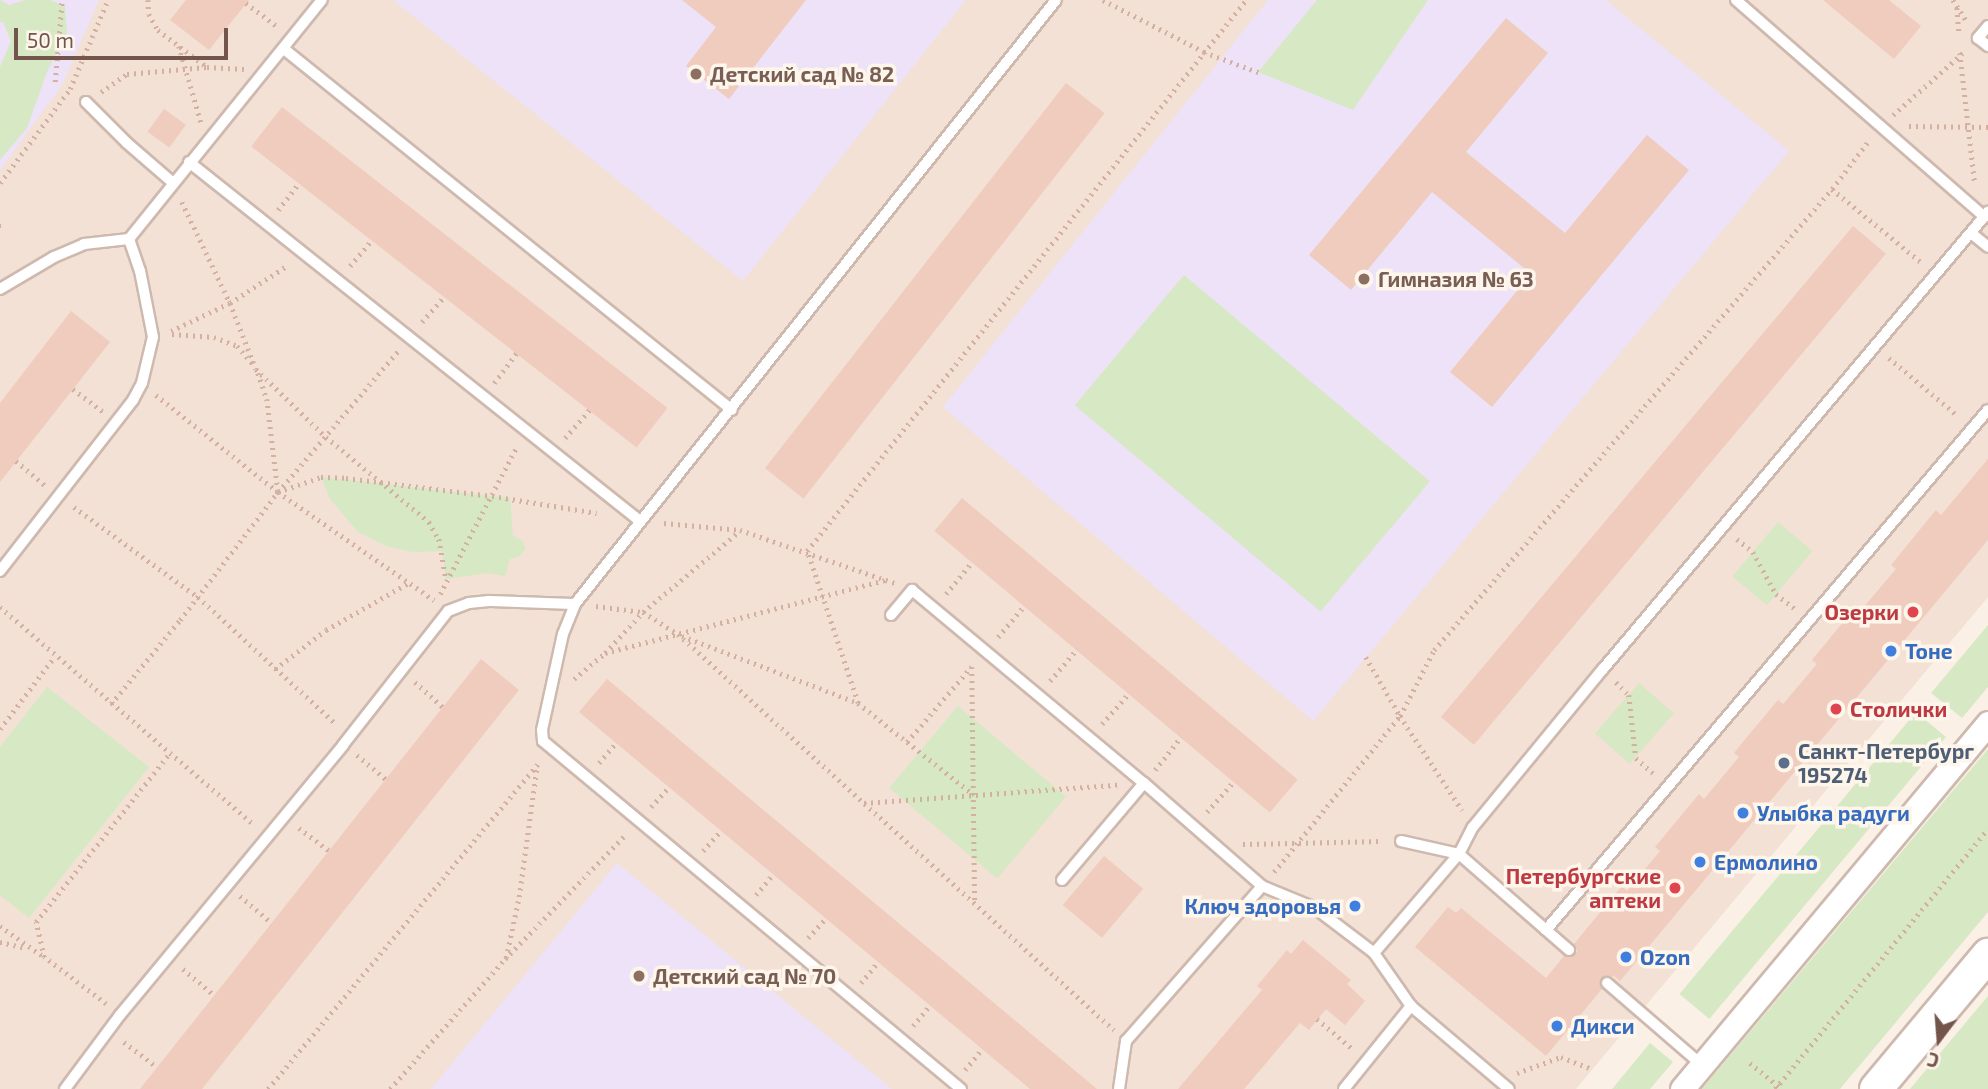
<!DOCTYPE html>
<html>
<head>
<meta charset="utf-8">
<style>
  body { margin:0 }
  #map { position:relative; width:1988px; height:1089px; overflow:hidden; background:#fbf0e5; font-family:"Exo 2",sans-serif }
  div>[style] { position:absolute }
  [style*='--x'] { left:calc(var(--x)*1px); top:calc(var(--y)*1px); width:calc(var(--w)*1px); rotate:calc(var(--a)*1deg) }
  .residential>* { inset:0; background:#f2e1d4 }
  .education>* { inset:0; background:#ede2f8 }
  .green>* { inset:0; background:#d7e8c4; transform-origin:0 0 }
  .building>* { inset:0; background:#efccbe; transform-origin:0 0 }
  .path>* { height:4.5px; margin-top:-2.25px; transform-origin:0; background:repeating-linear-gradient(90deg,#d4b0a1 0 2px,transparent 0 7px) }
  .roads { filter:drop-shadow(2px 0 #ceb9af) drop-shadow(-2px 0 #ceb9af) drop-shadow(0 2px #ceb9af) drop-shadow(0 -2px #ceb9af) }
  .lane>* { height:10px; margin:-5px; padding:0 5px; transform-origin:5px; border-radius:5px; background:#fff }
  .street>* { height:23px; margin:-11.5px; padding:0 11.5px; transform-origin:11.5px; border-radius:11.5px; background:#fff }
  .secondary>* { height:32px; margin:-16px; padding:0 16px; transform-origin:16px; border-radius:16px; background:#fff }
  .dots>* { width:19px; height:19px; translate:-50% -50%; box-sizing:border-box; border:4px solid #fef5eb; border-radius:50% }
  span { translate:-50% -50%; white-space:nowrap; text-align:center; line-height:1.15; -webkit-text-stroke:7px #fef5eb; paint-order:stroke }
  .education-label { font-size:21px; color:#785e54; font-weight:700 }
  .left { translate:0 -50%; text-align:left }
  .health-label { font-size:21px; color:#be3a42; font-weight:700 }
  .right { translate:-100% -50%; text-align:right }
  .shop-label { font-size:21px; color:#366cbe; font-weight:700 }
  .service-label { font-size:21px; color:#4e5e75; font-weight:700 }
  .north { position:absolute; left:1904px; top:1005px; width:70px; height:70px; -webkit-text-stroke:5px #fef5eb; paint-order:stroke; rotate:196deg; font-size:19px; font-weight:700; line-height:28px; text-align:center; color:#73554c }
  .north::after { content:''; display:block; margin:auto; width:24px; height:32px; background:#73554c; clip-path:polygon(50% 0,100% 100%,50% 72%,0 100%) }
  .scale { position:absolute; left:14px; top:28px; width:214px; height:32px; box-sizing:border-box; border:4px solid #73554c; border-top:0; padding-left:9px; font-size:21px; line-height:24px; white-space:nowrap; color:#73554c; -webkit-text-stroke:5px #fef5eb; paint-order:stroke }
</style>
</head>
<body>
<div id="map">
  <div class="residential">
    <div style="clip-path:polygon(0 0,1988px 0,1988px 597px,1576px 1089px,0 1089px)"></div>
  </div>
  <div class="education">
    <div style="clip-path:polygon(0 0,99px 0,62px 85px,0 170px)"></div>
    <div style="clip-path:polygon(393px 0,966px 0,743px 281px)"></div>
    <div style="clip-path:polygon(1268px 0,1606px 0,1789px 151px,1313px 721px,943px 407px)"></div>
    <div style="clip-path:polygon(617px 863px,892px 1089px,431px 1089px)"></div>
  </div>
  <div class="green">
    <div style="clip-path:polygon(0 0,9px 5px,25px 0,50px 0,65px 6px,67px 32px,47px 72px,27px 128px,0 160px,0 67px,11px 41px,3px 22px,0 22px)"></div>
    <div style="clip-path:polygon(1317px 0,1428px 0,1353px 110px,1258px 72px)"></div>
    <div style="left:1184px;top:275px;width:321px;height:170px;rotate:40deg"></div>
    <div style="clip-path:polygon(321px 477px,510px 498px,513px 536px,523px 541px,525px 549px,520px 556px,510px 559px,505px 576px,487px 573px,446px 579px,442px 551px,413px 552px,386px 546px,358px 532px,330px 499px)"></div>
    <div style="left:1778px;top:522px;width:45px;height:71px;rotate:40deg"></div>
    <div style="clip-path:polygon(1988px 625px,1988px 687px,1962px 718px,1931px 693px)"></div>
    <div style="left:1639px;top:683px;width:46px;height:67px;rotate:41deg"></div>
    <div style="clip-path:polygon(47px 687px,149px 767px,29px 918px,0 895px,0 747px)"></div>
    <div style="left:958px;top:706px;width:141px;height:107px;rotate:40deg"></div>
    <div style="left:1916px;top:712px;width:39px;height:368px;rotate:40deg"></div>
    <div style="clip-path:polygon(1988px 749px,1988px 912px,1840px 1089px,1702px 1089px)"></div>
    <div style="clip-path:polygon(1988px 996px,1988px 1089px,1910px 1089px)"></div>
    <div style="clip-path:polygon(1650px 1043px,1673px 1062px,1650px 1089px,1612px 1089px)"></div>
  </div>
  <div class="building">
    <div style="clip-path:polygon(186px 0,249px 0,209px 50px,170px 20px)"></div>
    <div style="clip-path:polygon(682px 0,806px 0,729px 99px,686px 66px,716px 27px)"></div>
    <div style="clip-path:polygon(1823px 0,1889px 0,1921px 26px,1894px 59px)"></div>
    <div style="clip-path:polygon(1506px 18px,1548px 53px,1466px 152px,1565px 233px,1647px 135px,1689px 170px,1492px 407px,1450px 372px,1531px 274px,1432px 192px,1351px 290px,1309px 255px)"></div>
    <div style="left:1066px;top:83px;width:49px;height:489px;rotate:38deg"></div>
    <div style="left:282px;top:107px;width:489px;height:50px;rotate:38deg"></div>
    <div style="left:164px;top:109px;width:27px;height:28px;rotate:36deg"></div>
    <div style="left:1853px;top:226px;width:43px;height:641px;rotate:40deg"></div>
    <div style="clip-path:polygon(71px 311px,110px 342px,0 482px,0 403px)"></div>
    <div style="clip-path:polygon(1988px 459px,1988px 540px,1620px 981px,1614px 976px,1601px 978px,1602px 989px,1546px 1056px,1415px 947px,1448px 907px,1456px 913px,1461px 908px,1546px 978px,1564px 956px,1574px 956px,1577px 951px,1574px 944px,1622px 886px,1627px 891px,1660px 851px,1655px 847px,1699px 794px,1704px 799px,1739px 757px,1734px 753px,1747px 737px,1778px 700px,1783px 704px,1817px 664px,1812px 660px,1826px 643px,1857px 605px,1862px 609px,1896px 569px,1891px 565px,1904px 549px,1936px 510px,1941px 515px)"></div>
    <div style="left:962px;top:498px;width:438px;height:43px;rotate:40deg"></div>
    <div style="clip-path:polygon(481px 659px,519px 690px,253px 1025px,202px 1089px,140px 1089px)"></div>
    <div style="clip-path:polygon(607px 679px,853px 885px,1097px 1089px,1030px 1089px,982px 1049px,579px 712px)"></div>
    <div style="left:1104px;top:856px;width:51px;height:64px;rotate:40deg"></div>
    <div style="clip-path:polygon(1303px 940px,1351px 980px,1347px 984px,1365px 1001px,1345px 1025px,1326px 1009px,1309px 1030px,1300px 1023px,1244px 1089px,1178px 1089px,1262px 990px,1257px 986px,1287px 950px,1291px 954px)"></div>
  </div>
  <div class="path">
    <div style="--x:148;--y:0;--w:14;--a:86"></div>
    <div style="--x:149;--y:14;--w:18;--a:61"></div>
    <div style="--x:158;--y:30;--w:61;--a:37.1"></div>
    <div style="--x:1103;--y:0;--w:114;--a:27.2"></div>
    <div style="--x:1204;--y:52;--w:58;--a:20.3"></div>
    <div style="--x:1953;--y:0;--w:27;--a:57"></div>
    <div style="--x:246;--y:3;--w:38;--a:37"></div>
    <div style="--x:1957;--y:8;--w:23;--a:85"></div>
    <div style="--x:179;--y:46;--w:79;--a:73.9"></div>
    <div style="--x:1960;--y:53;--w:132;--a:83.5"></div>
    <div style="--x:55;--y:82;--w:82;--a:-85.1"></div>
    <div style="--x:101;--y:92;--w:32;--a:-35"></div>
    <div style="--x:127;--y:74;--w:80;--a:-5"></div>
    <div style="--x:207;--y:67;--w:37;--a:3"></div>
    <div style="--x:1893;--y:115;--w:96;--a:-41.6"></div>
    <div style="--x:1909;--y:126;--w:79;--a:0.7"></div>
    <div style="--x:0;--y:183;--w:117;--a:-53.3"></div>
    <div style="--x:70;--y:89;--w:97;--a:-66.9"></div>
    <div style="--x:1832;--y:189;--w:117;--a:39.4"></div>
    <div style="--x:182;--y:202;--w:112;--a:64.6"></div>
    <div style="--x:230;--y:303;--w:71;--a:68.5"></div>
    <div style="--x:256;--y:369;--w:98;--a:44.2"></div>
    <div style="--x:326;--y:437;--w:134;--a:39.5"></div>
    <div style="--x:429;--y:522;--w:20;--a:60"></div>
    <div style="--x:439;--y:539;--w:41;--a:80.1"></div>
    <div style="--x:278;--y:210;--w:34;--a:-52"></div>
    <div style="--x:0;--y:226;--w:1;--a:0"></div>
    <div style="--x:350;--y:266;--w:34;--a:-50"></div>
    <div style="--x:422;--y:322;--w:33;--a:-49"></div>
    <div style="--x:171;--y:331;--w:65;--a:-25.4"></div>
    <div style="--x:230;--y:303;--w:69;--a:-33.2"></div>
    <div style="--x:172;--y:334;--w:42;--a:4.1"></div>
    <div style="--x:214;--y:337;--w:25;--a:21"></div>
    <div style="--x:237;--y:346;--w:25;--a:48"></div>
    <div style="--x:1889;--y:358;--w:90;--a:40"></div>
    <div style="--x:258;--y:373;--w:28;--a:71"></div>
    <div style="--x:267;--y:399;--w:93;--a:83.2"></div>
    <div style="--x:494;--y:383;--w:38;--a:-53"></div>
    <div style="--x:73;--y:389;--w:38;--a:37"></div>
    <div style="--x:156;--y:395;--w:156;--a:38.5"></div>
    <div style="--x:278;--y:492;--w:190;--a:34.7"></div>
    <div style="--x:565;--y:438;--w:37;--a:-49"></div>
    <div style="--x:16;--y:461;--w:38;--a:40"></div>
    <div style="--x:278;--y:492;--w:46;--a:-19.2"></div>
    <div style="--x:321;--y:477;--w:25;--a:2"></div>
    <div style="--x:346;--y:478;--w:147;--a:7"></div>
    <div style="--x:492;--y:496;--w:106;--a:9.2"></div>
    <div style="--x:74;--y:507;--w:153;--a:36"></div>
    <div style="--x:198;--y:597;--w:188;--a:42.6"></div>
    <div style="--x:664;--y:523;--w:76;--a:5.3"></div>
    <div style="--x:740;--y:530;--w:164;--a:18.9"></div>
    <div style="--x:1737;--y:539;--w:21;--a:39"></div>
    <div style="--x:1753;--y:552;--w:48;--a:61.3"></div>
    <div style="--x:1776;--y:594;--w:24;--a:38"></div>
    <div style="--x:440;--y:594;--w:167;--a:-62.5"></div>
    <div style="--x:946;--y:594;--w:41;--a:-50.9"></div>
    <div style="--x:596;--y:606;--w:47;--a:7.3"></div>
    <div style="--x:643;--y:612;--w:41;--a:32.2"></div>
    <div style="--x:678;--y:634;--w:589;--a:42.25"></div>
    <div style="--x:0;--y:607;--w:335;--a:40.6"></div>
    <div style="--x:682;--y:636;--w:188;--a:20.8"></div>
    <div style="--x:858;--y:703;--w:148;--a:38.4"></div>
    <div style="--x:998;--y:637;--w:40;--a:-50"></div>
    <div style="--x:605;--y:653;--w:290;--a:-14.6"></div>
    <div style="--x:1366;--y:657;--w:68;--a:60"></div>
    <div style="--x:1400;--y:716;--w:113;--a:56.6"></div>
    <div style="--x:972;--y:667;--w:236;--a:89.3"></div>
    <div style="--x:275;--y:669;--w:64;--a:-37.4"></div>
    <div style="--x:326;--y:630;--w:97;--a:-29.7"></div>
    <div style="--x:574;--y:679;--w:40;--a:-40"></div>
    <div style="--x:605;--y:653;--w:56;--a:-47.2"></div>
    <div style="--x:643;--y:612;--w:126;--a:-39.9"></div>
    <div style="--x:1050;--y:681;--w:42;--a:-49.8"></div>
    <div style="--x:415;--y:682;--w:38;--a:42"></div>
    <div style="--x:1616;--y:682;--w:18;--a:45"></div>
    <div style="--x:1629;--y:695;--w:63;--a:83.7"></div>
    <div style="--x:1636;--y:758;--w:24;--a:42"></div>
    <div style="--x:858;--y:703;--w:160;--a:-108.5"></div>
    <div style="--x:807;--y:551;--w:705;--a:-51.45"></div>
    <div style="--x:111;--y:704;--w:109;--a:-50.6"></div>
    <div style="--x:180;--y:620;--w:161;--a:-52.6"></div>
    <div style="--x:278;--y:492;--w:185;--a:-49.6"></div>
    <div style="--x:1102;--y:724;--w:41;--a:-48.9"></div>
    <div style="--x:0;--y:729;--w:91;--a:-53"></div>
    <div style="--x:907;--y:742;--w:99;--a:-49.5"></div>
    <div style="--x:357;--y:755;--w:38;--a:40"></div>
    <div style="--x:599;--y:763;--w:26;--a:-50"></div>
    <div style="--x:1155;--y:770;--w:42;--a:-51.8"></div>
    <div style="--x:864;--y:803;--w:254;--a:-4.1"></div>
    <div style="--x:651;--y:807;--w:27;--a:-48"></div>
    <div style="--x:1207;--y:812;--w:41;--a:-48.9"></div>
    <div style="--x:299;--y:828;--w:38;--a:37"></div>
    <div style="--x:1243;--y:844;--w:139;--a:-1.2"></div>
    <div style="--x:703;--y:851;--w:28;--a:-49"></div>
    <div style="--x:1274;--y:872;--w:201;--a:-51.1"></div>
    <div style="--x:1400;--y:716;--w:74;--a:-62.7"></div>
    <div style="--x:1434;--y:650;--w:609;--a:-49.19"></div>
    <div style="--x:1832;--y:189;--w:63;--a:-52.8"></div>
    <div style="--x:756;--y:895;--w:27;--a:-51"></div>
    <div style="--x:240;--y:896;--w:42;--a:40.2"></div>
    <div style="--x:0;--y:926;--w:54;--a:35.2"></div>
    <div style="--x:808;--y:938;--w:27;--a:-48"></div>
    <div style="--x:0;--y:942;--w:27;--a:13"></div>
    <div style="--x:506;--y:958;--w:62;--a:-78"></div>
    <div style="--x:519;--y:897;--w:132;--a:-82.2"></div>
    <div style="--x:183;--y:969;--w:40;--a:40"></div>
    <div style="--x:861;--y:983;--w:27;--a:-51"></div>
    <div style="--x:106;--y:1004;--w:78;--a:-142.8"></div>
    <div style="--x:44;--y:957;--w:36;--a:-103"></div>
    <div style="--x:36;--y:922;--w:214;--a:-51.6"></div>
    <div style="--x:1317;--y:1019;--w:48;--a:40"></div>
    <div style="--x:913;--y:1026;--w:27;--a:-51"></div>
    <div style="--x:124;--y:1042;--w:41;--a:37.1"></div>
    <div style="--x:1750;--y:1063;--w:41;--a:39.1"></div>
    <div style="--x:965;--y:1070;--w:27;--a:-51"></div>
    <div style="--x:1517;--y:1073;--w:47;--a:-20"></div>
    <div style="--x:1561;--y:1057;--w:33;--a:21"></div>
    <div style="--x:268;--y:1089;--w:426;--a:-50.3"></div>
    <div style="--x:390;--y:1089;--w:174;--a:-48.5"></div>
    <div style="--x:505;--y:959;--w:174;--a:-45.9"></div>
    <div style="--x:1775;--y:1089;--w:336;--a:-50.7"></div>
  </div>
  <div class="roads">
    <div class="lane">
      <div style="--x:1736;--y:0;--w:330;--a:41.1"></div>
      <div style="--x:1988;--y:26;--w:16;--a:130"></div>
      <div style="--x:1978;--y:38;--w:13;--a:39"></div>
      <div style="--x:284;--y:49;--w:575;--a:38.86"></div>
      <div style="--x:86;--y:102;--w:58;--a:45"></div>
      <div style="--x:127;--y:143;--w:60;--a:40.9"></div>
      <div style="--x:189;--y:162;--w:576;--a:38.52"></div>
      <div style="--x:1971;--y:233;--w:22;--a:39"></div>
      <div style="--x:0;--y:289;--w:63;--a:-30.7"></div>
      <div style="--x:54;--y:257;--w:33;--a:-23"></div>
      <div style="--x:84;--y:244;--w:45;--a:-6.3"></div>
      <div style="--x:0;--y:571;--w:217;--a:-52.1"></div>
      <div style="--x:133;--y:400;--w:19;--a:-62"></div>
      <div style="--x:142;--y:383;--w:47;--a:-76.6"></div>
      <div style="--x:153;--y:337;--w:67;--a:-101.1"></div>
      <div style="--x:140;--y:271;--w:34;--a:-109"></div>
      <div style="--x:129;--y:239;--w:307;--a:-51.1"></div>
      <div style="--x:891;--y:615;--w:33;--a:-50"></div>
      <div style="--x:912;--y:590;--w:302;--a:39.8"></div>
      <div style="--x:1144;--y:783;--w:157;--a:41.1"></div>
      <div style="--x:1262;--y:886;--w:57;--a:22.5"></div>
      <div style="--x:1315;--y:908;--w:74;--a:37.3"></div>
      <div style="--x:1374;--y:953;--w:65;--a:55.1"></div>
      <div style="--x:1411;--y:1006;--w:128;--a:40.3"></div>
      <div style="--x:1401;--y:841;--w:59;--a:12.6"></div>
      <div style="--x:1459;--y:854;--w:146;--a:41.1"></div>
      <div style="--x:1062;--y:880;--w:127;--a:-49.8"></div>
      <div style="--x:1546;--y:930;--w:682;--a:-49.64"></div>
      <div style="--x:1374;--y:953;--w:130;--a:-49.4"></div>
      <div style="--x:1459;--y:854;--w:30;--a:-63"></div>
      <div style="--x:1473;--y:827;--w:205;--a:-50.6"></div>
      <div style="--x:1603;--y:669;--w:598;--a:-49.89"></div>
      <div style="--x:1607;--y:983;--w:125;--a:40.8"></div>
      <div style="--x:65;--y:1089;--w:92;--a:-53.4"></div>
      <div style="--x:120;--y:1015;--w:350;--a:-50.4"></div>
      <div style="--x:343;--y:745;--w:170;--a:-51.9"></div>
      <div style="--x:448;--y:611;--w:22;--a:-21"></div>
      <div style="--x:469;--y:603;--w:20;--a:-6"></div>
      <div style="--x:489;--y:601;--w:86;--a:2"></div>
      <div style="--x:961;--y:1089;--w:544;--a:-140.22"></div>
      <div style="--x:543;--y:741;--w:11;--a:-95"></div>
      <div style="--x:542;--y:730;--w:98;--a:-77.7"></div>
      <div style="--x:563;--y:634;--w:32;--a:-68"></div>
      <div style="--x:575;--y:604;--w:772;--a:-51.47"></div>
      <div style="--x:1119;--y:1089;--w:49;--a:-81.7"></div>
      <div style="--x:1126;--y:1041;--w:206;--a:-48.7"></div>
      <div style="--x:1344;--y:1089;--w:107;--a:-51.1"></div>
    </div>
    <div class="street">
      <div style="--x:1682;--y:1089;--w:477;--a:-50.1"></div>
    </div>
    <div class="secondary">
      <div style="--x:1876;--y:1089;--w:175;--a:-50.1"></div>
    </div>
  </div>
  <div class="dots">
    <div style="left:696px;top:74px;background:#8d6e63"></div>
    <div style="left:1364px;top:279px;background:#8d6e63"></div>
    <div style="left:1913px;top:612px;background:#e0444e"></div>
    <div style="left:1891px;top:651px;background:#3f7fe0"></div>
    <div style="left:1836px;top:709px;background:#e0444e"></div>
    <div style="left:1784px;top:763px;background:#5c6f8a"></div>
    <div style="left:1743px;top:813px;background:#3f7fe0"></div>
    <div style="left:1700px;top:862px;background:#3f7fe0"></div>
    <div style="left:1675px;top:888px;background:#e0444e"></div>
    <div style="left:1355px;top:906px;background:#3f7fe0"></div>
    <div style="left:1626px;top:957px;background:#3f7fe0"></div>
    <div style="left:639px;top:976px;background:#8d6e63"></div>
    <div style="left:1557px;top:1026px;background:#3f7fe0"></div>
  </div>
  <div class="education-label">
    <span class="left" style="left:710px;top:74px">Детский сад № 82</span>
    <span class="left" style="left:1378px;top:279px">Гимназия № 63</span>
    <span class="left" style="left:653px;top:976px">Детский сад № 70</span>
  </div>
  <div class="health-label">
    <span class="right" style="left:1899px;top:612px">Озерки</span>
    <span class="left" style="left:1850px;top:709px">Столички</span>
    <span class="right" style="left:1661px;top:888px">Петербургские<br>аптеки</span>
  </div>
  <div class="shop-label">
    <span class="left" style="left:1905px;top:651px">Тоне</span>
    <span class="left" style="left:1757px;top:813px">Улыбка радуги</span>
    <span class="left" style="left:1714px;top:862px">Ермолино</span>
    <span class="right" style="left:1341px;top:906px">Ключ здоровья</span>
    <span class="left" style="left:1640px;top:957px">Ozon</span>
    <span class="left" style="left:1571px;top:1026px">Дикси</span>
  </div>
  <div class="service-label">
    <span class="left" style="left:1798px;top:763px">Санкт-Петербург<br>195274</span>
  </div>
  <div class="north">С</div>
  <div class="scale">50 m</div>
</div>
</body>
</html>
